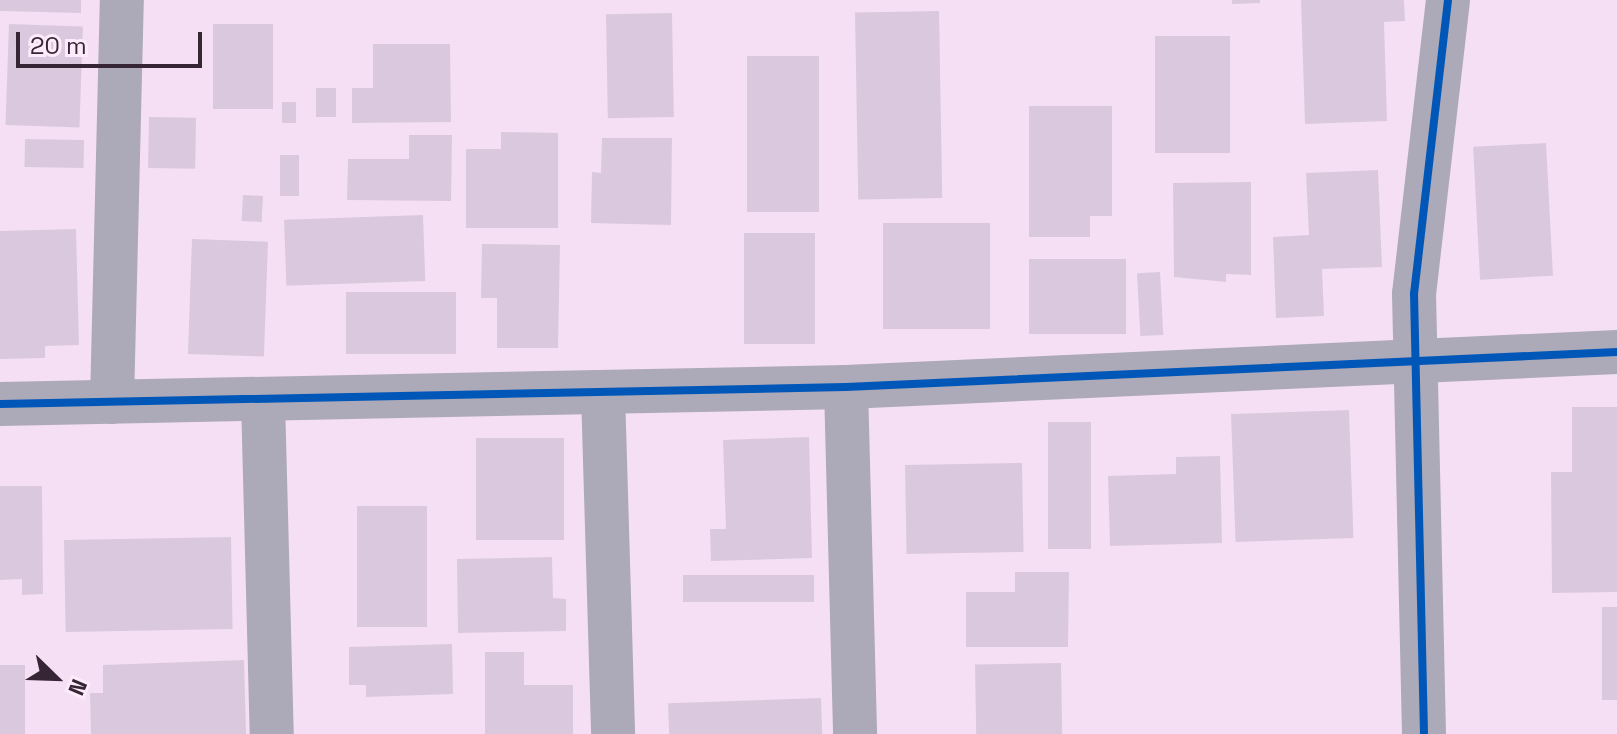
<!DOCTYPE html>
<html>
<head>
<meta charset="utf-8">
<style>
  body { margin:0 }
  #map { position:relative; width:1617px; height:734px; overflow:hidden; background:#f5dff4; font-family:"Space Grotesk",sans-serif }
  div>[style] { position:absolute }
  [style*='--x'] { left:calc(var(--x)*1px); top:calc(var(--y)*1px); width:calc(var(--w)*1px); rotate:calc(var(--a)*1deg) }
  .building>* { inset:0; background:#dac9de; transform-origin:0 0 }
  .minor>* { height:44px; margin:-22px; padding:0 22px; transform-origin:22px; border-radius:22px; background:#aca9b8 }
  .cycleway>* { height:8px; margin:-4px; padding:0 4px; transform-origin:4px; border-radius:4px; background:#0057b8 }
  span { translate:-50% -50%; white-space:nowrap; text-align:center; line-height:1.15; -webkit-text-stroke:6px #fdebfb; paint-order:stroke }
  .north { position:absolute; left:16px; top:638px; width:80px; height:80px; -webkit-text-stroke:6px #fdebfb; paint-order:stroke; rotate:113deg; font-size:22px; font-weight:700; line-height:32px; text-align:center; color:#362635 }
  .north::after { content:''; display:block; margin:auto; width:28px; height:36px; background:#362635; clip-path:polygon(50% 0,100% 100%,50% 72%,0 100%) }
  .scale { position:absolute; left:16px; top:32px; width:186px; height:36px; box-sizing:border-box; border:4px solid #362635; border-top:0; padding-left:10px; font-size:24px; line-height:28px; white-space:nowrap; color:#362635; -webkit-text-stroke:6px #fdebfb; paint-order:stroke }
</style>
</head>
<body>
<div id="map">
  <div class="building">
    <div style="clip-path:polygon(0 0,81px 0,81px 13px,0 11px)"></div>
    <div style="clip-path:polygon(1232px 0,1260px 0,1260px 3px,1232px 4px)"></div>
    <div style="clip-path:polygon(1301px 0,1404px 0,1405px 21px,1384px 22px,1387px 121px,1305px 124px)"></div>
    <div style="left:939px;top:11px;width:187px;height:84px;rotate:89deg"></div>
    <div style="left:672px;top:13px;width:104px;height:66px;rotate:89deg"></div>
    <div style="left:9px;top:24px;width:74px;height:101px;rotate:2deg"></div>
    <div style="left:213px;top:24px;width:60px;height:85px"></div>
    <div style="left:1230px;top:36px;width:117px;height:75px;rotate:90deg"></div>
    <div style="clip-path:polygon(373px 44px,450px 44px,451px 122px,352px 123px,352px 88px,373px 88px)"></div>
    <div style="left:747px;top:56px;width:72px;height:156px"></div>
    <div style="left:336px;top:88px;width:29px;height:20px;rotate:90deg"></div>
    <div style="left:282px;top:102px;width:14px;height:21px"></div>
    <div style="clip-path:polygon(1029px 106px,1112px 106px,1112px 216px,1090px 216px,1090px 237px,1029px 237px)"></div>
    <div style="left:149px;top:117px;width:47px;height:51px;rotate:1deg"></div>
    <div style="clip-path:polygon(501px 132px,558px 133px,558px 228px,466px 228px,466px 149px,501px 149px)"></div>
    <div style="clip-path:polygon(409px 135px,452px 135px,451px 201px,347px 200px,348px 159px,409px 159px)"></div>
    <div style="clip-path:polygon(602px 138px,672px 138px,671px 225px,591px 223px,592px 172px,601px 173px)"></div>
    <div style="left:25px;top:139px;width:59px;height:28px;rotate:1deg"></div>
    <div style="left:1546px;top:143px;width:133px;height:73px;rotate:87deg"></div>
    <div style="left:280px;top:155px;width:19px;height:41px"></div>
    <div style="clip-path:polygon(1378px 170px,1382px 267px,1322px 269px,1324px 316px,1276px 318px,1273px 237px,1309px 235px,1306px 173px)"></div>
    <div style="clip-path:polygon(1251px 182px,1251px 275px,1226px 274px,1226px 282px,1174px 277px,1173px 183px)"></div>
    <div style="left:243px;top:195px;width:20px;height:26px;rotate:3deg"></div>
    <div style="left:423px;top:215px;width:66px;height:139px;rotate:88deg"></div>
    <div style="left:883px;top:223px;width:107px;height:106px"></div>
    <div style="clip-path:polygon(76px 229px,79px 345px,45px 346px,45px 358px,0 359px,0 231px)"></div>
    <div style="left:815px;top:233px;width:111px;height:71px;rotate:90deg"></div>
    <div style="left:192px;top:239px;width:76px;height:115px;rotate:2deg"></div>
    <div style="clip-path:polygon(482px 244px,560px 245px,558px 348px,497px 348px,497px 298px,481px 298px)"></div>
    <div style="left:1126px;top:259px;width:75px;height:97px;rotate:90deg"></div>
    <div style="left:1160px;top:272px;width:63px;height:23px;rotate:87deg"></div>
    <div style="left:456px;top:292px;width:62px;height:110px;rotate:90deg"></div>
    <div style="clip-path:polygon(1572px 407px,1617px 407px,1617px 592px,1552px 593px,1551px 472px,1572px 472px)"></div>
    <div style="left:1349px;top:410px;width:128px;height:118px;rotate:88deg"></div>
    <div style="left:1048px;top:422px;width:43px;height:127px"></div>
    <div style="clip-path:polygon(809px 437px,812px 558px,711px 561px,710px 529px,726px 529px,723px 440px)"></div>
    <div style="left:564px;top:438px;width:102px;height:88px;rotate:90deg"></div>
    <div style="clip-path:polygon(1220px 456px,1222px 543px,1110px 546px,1108px 476px,1176px 474px,1176px 457px)"></div>
    <div style="left:1022px;top:463px;width:89px;height:117px;rotate:89deg"></div>
    <div style="clip-path:polygon(0 486px,42px 486px,43px 594px,22px 595px,22px 579px,0 580px)"></div>
    <div style="left:427px;top:506px;width:121px;height:70px;rotate:90deg"></div>
    <div style="left:231px;top:537px;width:92px;height:167px;rotate:89deg"></div>
    <div style="clip-path:polygon(552px 557px,553px 598px,566px 599px,566px 631px,458px 633px,457px 559px)"></div>
    <div style="clip-path:polygon(1015px 572px,1069px 572px,1068px 647px,966px 647px,966px 592px,1015px 592px)"></div>
    <div style="left:814px;top:575px;width:27px;height:131px;rotate:90deg"></div>
    <div style="left:1602px;top:607px;width:15px;height:93px"></div>
    <div style="clip-path:polygon(452px 644px,453px 694px,366px 697px,366px 685px,349px 685px,349px 647px)"></div>
    <div style="clip-path:polygon(485px 652px,524px 652px,524px 685px,573px 685px,573px 734px,485px 734px)"></div>
    <div style="clip-path:polygon(244px 660px,246px 734px,91px 734px,90px 693px,103px 693px,103px 665px)"></div>
    <div style="left:1061px;top:663px;width:71px;height:86px;rotate:89deg"></div>
    <div style="left:0;top:665px;width:25px;height:69px"></div>
    <div style="left:821px;top:698px;width:36px;height:153px;rotate:88deg"></div>
  </div>
  <div class="minor">
    <div style="--x:846;--y:387;--w:347;--a:88.5"></div>
    <div style="--x:603;--y:393;--w:341;--a:88.3"></div>
    <div style="--x:263;--y:400;--w:334;--a:88.5"></div>
    <div style="--x:112;--y:402;--w:402;--a:-88.6"></div>
    <div style="--x:0;--y:404;--w:846;--a:-1.15"></div>
    <div style="--x:846;--y:387;--w:772;--a:-2.6"></div>
    <div style="--x:1424;--y:734;--w:440;--a:-91.3"></div>
    <div style="--x:1414;--y:294;--w:296;--a:-83.4"></div>
  </div>
  <div class="cycleway">
    <div style="--x:0;--y:404;--w:846;--a:-1.15"></div>
    <div style="--x:846;--y:387;--w:772;--a:-2.6"></div>
    <div style="--x:1424;--y:734;--w:440;--a:-91.3"></div>
    <div style="--x:1414;--y:294;--w:296;--a:-83.4"></div>
  </div>
  <div class="north">N</div>
  <div class="scale">20 m</div>
</div>
</body>
</html>
